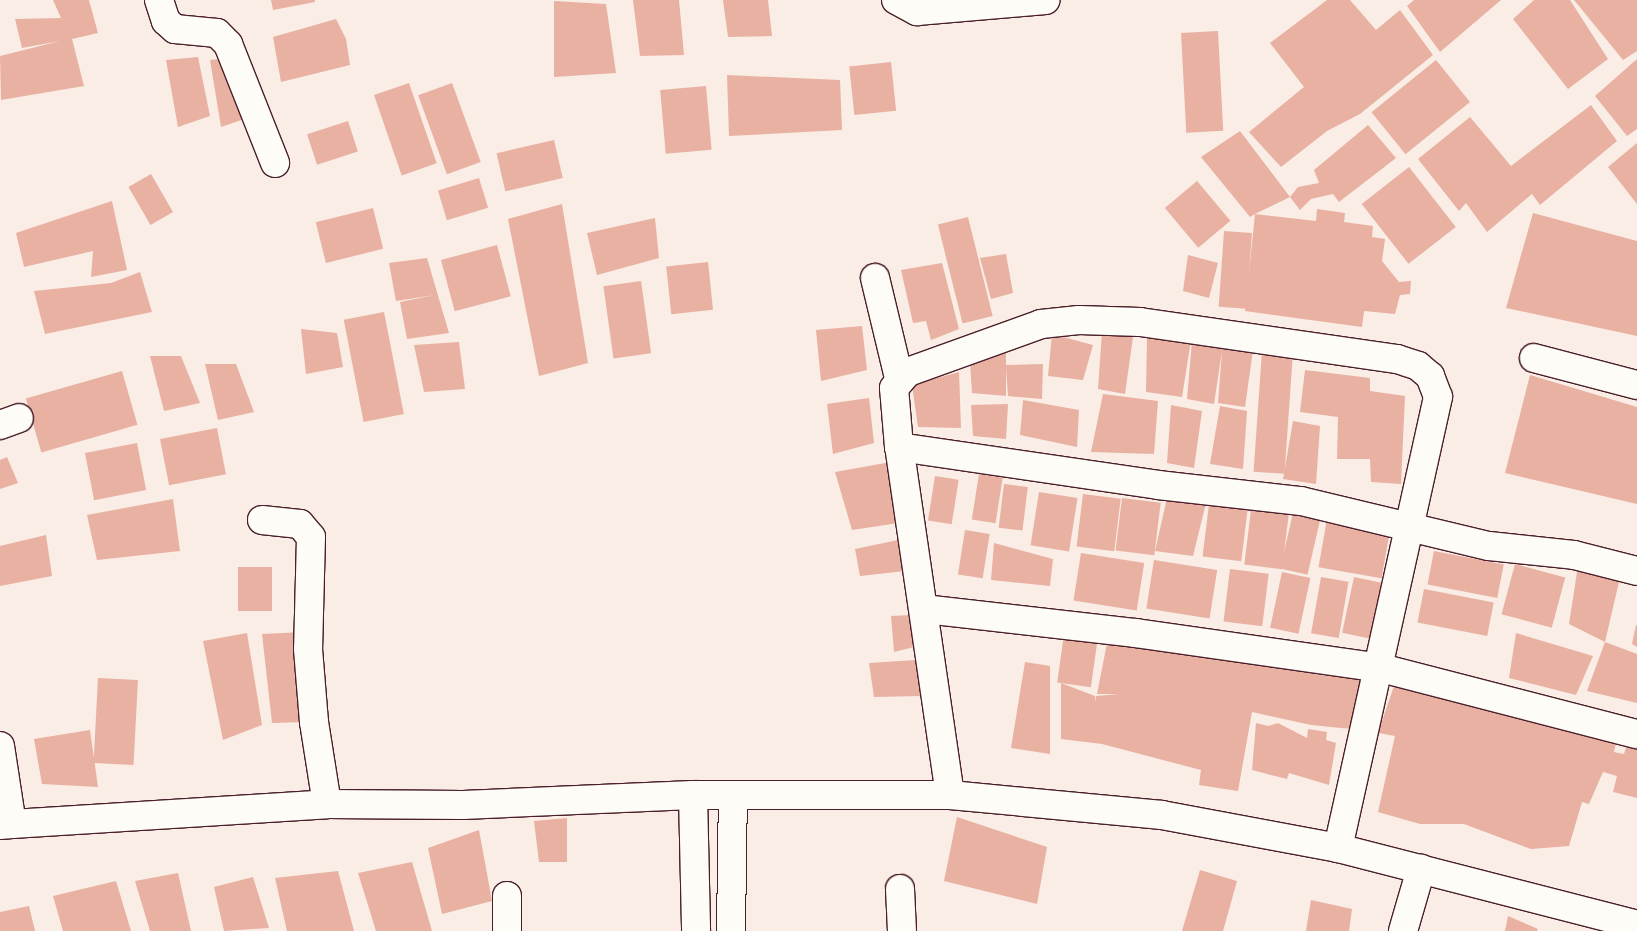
<!DOCTYPE html>
<html>
<head>
<meta charset="utf-8">
<style>
  body { margin:0 }
  #map { position:relative; width:1637px; height:931px; overflow:hidden; background:#f9ede6; font-family:Itim,sans-serif }
  div>[style] { position:absolute }
  [style*='--x'] { left:calc(var(--x)*1px); top:calc(var(--y)*1px); width:calc(var(--w)*1px); rotate:calc(var(--a)*1deg) }
  .building>* { inset:0; background:#e9b1a1; transform-origin:0 0 }
  .roads { filter:drop-shadow(1px 0 #4a1f2b) drop-shadow(-1px 0 #4a1f2b) drop-shadow(0 1px #4a1f2b) drop-shadow(0 -1px #4a1f2b) }
  .minor>* { height:28px; margin:-14px; padding:0 14px; transform-origin:14px; border-radius:14px; background:#fdfcf7 }
  .secondary>* { height:28px; margin:-14px; padding:0 14px; transform-origin:14px; border-radius:14px; background:#fdfcf7 }
  span { translate:-50% -50%; white-space:nowrap; text-align:center; line-height:1.15; -webkit-text-stroke:5px #fdfcf7; paint-order:stroke }
</style>
</head>
<body>
<div id="map">
  <div class="building">
    <div style="clip-path:polygon(53px 0,89px 0,98px 33px,72px 39px,84px 86px,1px 100px,0 56px,60px 41px,22px 48px,15px 19px,61px 18px)"></div>
    <div style="clip-path:polygon(271px 0,315px 0,315px 2px,273px 10px)"></div>
    <div style="clip-path:polygon(633px 0,679px 0,684px 55px,640px 56px)"></div>
    <div style="clip-path:polygon(723px 0,768px 0,772px 36px,728px 37px)"></div>
    <div style="clip-path:polygon(1327px 0,1350px 0,1376px 30px,1400px 10px,1433px 55px,1360px 114px,1327px 131px,1281px 167px,1249px 132px,1304px 87px,1270px 43px)"></div>
    <div style="clip-path:polygon(1414px 0,1501px 0,1440px 52px,1407px 6px)"></div>
    <div style="clip-path:polygon(1534px 0,1570px 0,1608px 59px,1568px 89px,1513px 19px)"></div>
    <div style="clip-path:polygon(1574px 0,1637px 0,1637px 51px,1623px 60px)"></div>
    <div style="clip-path:polygon(554px 1px,606px 4px,616px 73px,554px 77px)"></div>
    <div style="clip-path:polygon(336px 19px,346px 39px,350px 65px,281px 82px,273px 37px)"></div>
    <div style="left:1218px;top:31px;width:100px;height:37px;rotate:87deg"></div>
    <div style="clip-path:polygon(198px 57px,210px 116px,178px 127px,166px 60px)"></div>
    <div style="clip-path:polygon(242px 57px,253px 116px,221px 127px,210px 60px)"></div>
    <div style="clip-path:polygon(1637px 59px,1637px 129px,1627px 136px,1595px 96px)"></div>
    <div style="left:1436px;top:60px;width:54px;height:83px;rotate:51deg"></div>
    <div style="left:891px;top:62px;width:49px;height:42px;rotate:84deg"></div>
    <div style="clip-path:polygon(727px 75px,840px 80px,842px 130px,729px 136px)"></div>
    <div style="left:409px;top:83px;width:85px;height:37px;rotate:71deg"></div>
    <div style="left:452px;top:83px;width:84px;height:36px;rotate:70deg"></div>
    <div style="left:706px;top:86px;width:64px;height:46px;rotate:85deg"></div>
    <div style="clip-path:polygon(1591px 105px,1617px 141px,1540px 205px,1532px 194px,1487px 232px,1466px 203px,1459px 211px,1418px 159px,1470px 117px,1511px 166px)"></div>
    <div style="left:348px;top:121px;width:32px;height:43px;rotate:72deg"></div>
    <div style="clip-path:polygon(1368px 125px,1396px 158px,1339px 202px,1333px 194px,1311px 199px,1300px 210px,1290px 197px,1255px 214px,1316px 221px,1317px 209px,1345px 213px,1344px 222px,1373px 226px,1372px 237px,1385px 239px,1382px 261px,1399px 282px,1411px 281px,1410px 294px,1400px 295px,1395px 314px,1364px 311px,1362px 327px,1245px 311px,1255px 214px,1250px 217px,1201px 157px,1240px 131px,1290px 197px,1298px 187px,1319px 183px,1314px 170px)"></div>
    <div style="left:554px;top:140px;width:39px;height:59px;rotate:77deg"></div>
    <div style="clip-path:polygon(1637px 143px,1637px 204px,1608px 167px)"></div>
    <div style="left:1409px;top:167px;width:76px;height:60px;rotate:52deg"></div>
    <div style="left:151px;top:174px;width:44px;height:26px;rotate:60deg"></div>
    <div style="left:479px;top:178px;width:31px;height:43px;rotate:73deg"></div>
    <div style="left:1197px;top:181px;width:52px;height:42px;rotate:50deg"></div>
    <div style="clip-path:polygon(112px 201px,127px 270px,91px 277px,93px 251px,24px 267px,16px 233px)"></div>
    <div style="clip-path:polygon(562px 204px,588px 363px,539px 376px,508px 219px)"></div>
    <div style="left:373px;top:208px;width:42px;height:59px;rotate:76deg"></div>
    <div style="clip-path:polygon(1533px 213px,1637px 241px,1637px 336px,1506px 308px)"></div>
    <div style="left:968px;top:217px;width:102px;height:31px;rotate:76deg"></div>
    <div style="clip-path:polygon(655px 218px,659px 258px,597px 275px,587px 233px)"></div>
    <div style="left:1224px;top:231px;width:28px;height:76px;rotate:4deg"></div>
    <div style="left:497px;top:245px;width:53px;height:58px;rotate:75deg"></div>
    <div style="clip-path:polygon(1006px 254px,1013px 293px,991px 299px,980px 258px)"></div>
    <div style="clip-path:polygon(1188px 255px,1218px 263px,1209px 298px,1183px 291px)"></div>
    <div style="clip-path:polygon(427px 258px,449px 333px,407px 339px,400px 302px,435px 295px,396px 301px,389px 263px)"></div>
    <div style="left:708px;top:262px;width:48px;height:42px;rotate:84deg"></div>
    <div style="clip-path:polygon(942px 263px,959px 329px,931px 340px,926px 321px,913px 323px,901px 270px)"></div>
    <div style="clip-path:polygon(140px 272px,152px 312px,45px 334px,34px 291px,111px 283px)"></div>
    <div style="left:641px;top:281px;width:73px;height:38px;rotate:82deg"></div>
    <div style="left:384px;top:312px;width:104px;height:41px;rotate:79deg"></div>
    <div style="clip-path:polygon(862px 326px,867px 370px,821px 381px,816px 330px)"></div>
    <div style="clip-path:polygon(301px 329px,337px 333px,343px 367px,306px 374px)"></div>
    <div style="clip-path:polygon(1102px 332px,1133px 337px,1125px 394px,1098px 389px)"></div>
    <div style="clip-path:polygon(1052px 334px,1093px 345px,1083px 380px,1048px 376px)"></div>
    <div style="clip-path:polygon(1147px 337px,1191px 340px,1182px 397px,1146px 392px)"></div>
    <div style="clip-path:polygon(1192px 341px,1253px 350px,1245px 407px,1218px 403px,1222px 351px,1214px 404px,1187px 399px)"></div>
    <div style="clip-path:polygon(459px 342px,465px 389px,424px 392px,414px 345px)"></div>
    <div style="clip-path:polygon(1006px 347px,1006px 365px,1043px 364px,1042px 399px,1008px 396px,1006px 368px,1006px 396px,972px 393px,970px 362px)"></div>
    <div style="left:1262px;top:351px;width:31px;height:121px;rotate:4deg"></div>
    <div style="clip-path:polygon(150px 356px,181px 356px,200px 403px,164px 411px)"></div>
    <div style="clip-path:polygon(205px 364px,236px 364px,254px 412px,218px 420px)"></div>
    <div style="clip-path:polygon(1305px 370px,1370px 378px,1370px 391px,1405px 396px,1401px 484px,1371px 482px,1370px 459px,1337px 459px,1338px 417px,1300px 412px)"></div>
    <div style="left:122px;top:371px;width:56px;height:100px;rotate:74deg"></div>
    <div style="clip-path:polygon(959px 372px,961px 428px,918px 427px,912px 385px)"></div>
    <div style="clip-path:polygon(1530px 375px,1637px 407px,1637px 504px,1505px 473px)"></div>
    <div style="clip-path:polygon(1103px 394px,1158px 401px,1154px 454px,1091px 452px)"></div>
    <div style="clip-path:polygon(869px 398px,874px 443px,833px 454px,827px 404px)"></div>
    <div style="clip-path:polygon(1023px 400px,1079px 410px,1077px 447px,1020px 435px)"></div>
    <div style="clip-path:polygon(1008px 404px,1006px 439px,973px 436px,971px 405px)"></div>
    <div style="clip-path:polygon(1171px 405px,1202px 411px,1194px 468px,1167px 463px)"></div>
    <div style="clip-path:polygon(1220px 406px,1247px 411px,1243px 469px,1210px 464px)"></div>
    <div style="clip-path:polygon(1293px 421px,1320px 426px,1316px 484px,1283px 479px)"></div>
    <div style="left:217px;top:428px;width:47px;height:58px;rotate:79deg"></div>
    <div style="left:137px;top:443px;width:48px;height:53px;rotate:79deg"></div>
    <div style="clip-path:polygon(7px 457px,18px 483px,0 489px,0 460px)"></div>
    <div style="clip-path:polygon(891px 462px,899px 523px,852px 530px,835px 472px)"></div>
    <div style="left:979px;top:474px;width:24px;height:46px;rotate:9deg"></div>
    <div style="left:935px;top:476px;width:24px;height:45px;rotate:9deg"></div>
    <div style="left:1004px;top:484px;width:24px;height:44px;rotate:7deg"></div>
    <div style="left:1039px;top:492px;width:39px;height:54px;rotate:9deg"></div>
    <div style="left:1083px;top:494px;width:38px;height:53px;rotate:7deg"></div>
    <div style="left:1122px;top:498px;width:39px;height:53px;rotate:7deg"></div>
    <div style="clip-path:polygon(1167px 498px,1206px 503px,1193px 556px,1155px 551px)"></div>
    <div style="clip-path:polygon(173px 499px,180px 551px,97px 560px,87px 515px)"></div>
    <div style="left:1209px;top:504px;width:39px;height:53px;rotate:7deg"></div>
    <div style="left:1251px;top:510px;width:38px;height:55px;rotate:7deg"></div>
    <div style="left:1293px;top:513px;width:28px;height:57px;rotate:13deg"></div>
    <div style="left:1327px;top:519px;width:64px;height:49px;rotate:10deg"></div>
    <div style="left:965px;top:530px;width:25px;height:45px;rotate:9deg"></div>
    <div style="clip-path:polygon(46px 535px,52px 576px,0 586px,0 546px)"></div>
    <div style="clip-path:polygon(898px 540px,905px 571px,860px 576px,855px 549px)"></div>
    <div style="clip-path:polygon(994px 543px,1053px 559px,1050px 586px,991px 580px)"></div>
    <div style="left:1434px;top:551px;width:71px;height:34px;rotate:11deg"></div>
    <div style="left:1081px;top:553px;width:64px;height:48px;rotate:9deg"></div>
    <div style="clip-path:polygon(1579px 559px,1621px 573px,1605px 642px,1637px 654px,1637px 703px,1587px 691px,1605px 642px,1569px 624px)"></div>
    <div style="left:1154px;top:560px;width:64px;height:49px;rotate:9deg"></div>
    <div style="left:1515px;top:564px;width:52px;height:52px;rotate:15deg"></div>
    <div style="left:238px;top:567px;width:34px;height:44px"></div>
    <div style="left:1230px;top:569px;width:39px;height:53px;rotate:7deg"></div>
    <div style="left:1282px;top:572px;width:29px;height:57px;rotate:12deg"></div>
    <div style="left:1321px;top:577px;width:28px;height:57px;rotate:10deg"></div>
    <div style="left:1354px;top:577px;width:29px;height:57px;rotate:12deg"></div>
    <div style="left:1424px;top:589px;width:71px;height:34px;rotate:11deg"></div>
    <div style="clip-path:polygon(911px 615px,918px 646px,894px 652px,891px 616px)"></div>
    <div style="clip-path:polygon(1636px 625px,1637px 625px,1637px 647px,1632px 644px)"></div>
    <div style="left:1065px;top:627px;width:34px;height:56px;rotate:8deg"></div>
    <div style="clip-path:polygon(303px 632px,306px 722px,272px 723px,262px 634px)"></div>
    <div style="clip-path:polygon(247px 633px,262px 725px,223px 740px,203px 641px)"></div>
    <div style="clip-path:polygon(1109px 633px,1320px 675px,1363px 678px,1351px 729px,1311px 725px,1252px 712px,1238px 791px,1199px 785px,1201px 770px,1102px 744px,1061px 739px,1061px 683px,1095px 696px,1096px 702px,1096px 696px,1119px 694px,1097px 694px)"></div>
    <div style="clip-path:polygon(1516px 633px,1593px 656px,1576px 695px,1509px 678px)"></div>
    <div style="clip-path:polygon(916px 660px,921px 696px,874px 697px,869px 663px)"></div>
    <div style="clip-path:polygon(1025px 662px,1050px 666px,1050px 754px,1011px 748px)"></div>
    <div style="left:98px;top:678px;width:40px;height:85px;rotate:3deg"></div>
    <div style="clip-path:polygon(1426px 683px,1616px 743px,1614px 752px,1624px 754px,1630px 734px,1637px 736px,1637px 798px,1613px 792px,1617px 776px,1603px 772px,1589px 804px,1582px 802px,1569px 846px,1531px 849px,1464px 824px,1420px 824px,1378px 812px,1395px 736px,1378px 733px,1394px 686px)"></div>
    <div style="clip-path:polygon(1256px 723px,1268px 726px,1278px 723px,1307px 738px,1308px 729px,1327px 732px,1326px 740px,1336px 743px,1329px 785px,1289px 773px,1287px 779px,1252px 770px)"></div>
    <div style="clip-path:polygon(90px 730px,98px 787px,42px 784px,34px 739px)"></div>
    <div style="clip-path:polygon(957px 817px,1047px 847px,1037px 904px,944px 881px)"></div>
    <div style="clip-path:polygon(567px 818px,567px 862px,539px 862px,534px 821px)"></div>
    <div style="clip-path:polygon(479px 830px,492px 901px,442px 914px,428px 848px)"></div>
    <div style="clip-path:polygon(412px 862px,432px 931px,376px 931px,358px 873px)"></div>
    <div style="clip-path:polygon(1200px 870px,1237px 881px,1223px 931px,1182px 931px)"></div>
    <div style="clip-path:polygon(338px 871px,354px 931px,287px 931px,275px 878px)"></div>
    <div style="clip-path:polygon(178px 873px,191px 931px,150px 931px,135px 881px)"></div>
    <div style="clip-path:polygon(253px 877px,269px 928px,224px 931px,214px 887px)"></div>
    <div style="clip-path:polygon(116px 881px,131px 931px,63px 931px,53px 896px)"></div>
    <div style="clip-path:polygon(1311px 900px,1352px 909px,1349px 931px,1306px 931px)"></div>
    <div style="clip-path:polygon(29px 906px,35px 931px,0 931px,0 912px)"></div>
    <div style="clip-path:polygon(1508px 916px,1538px 929px,1537px 931px,1505px 931px)"></div>
  </div>
  <div class="roads">
    <div class="minor">
      <div style="--x:159;--y:0;--w:22;--a:72"></div>
      <div style="--x:166;--y:21;--w:12;--a:42"></div>
      <div style="--x:175;--y:29;--w:42;--a:5.4"></div>
      <div style="--x:217;--y:33;--w:16;--a:45"></div>
      <div style="--x:228;--y:44;--w:128;--a:68.4"></div>
      <div style="--x:896;--y:0;--w:24;--a:28"></div>
      <div style="--x:917;--y:11;--w:129;--a:-4.9"></div>
      <div style="--x:875;--y:278;--w:103;--a:76.5"></div>
      <div style="--x:1534;--y:358;--w:106;--a:14.7"></div>
      <div style="--x:0;--y:425;--w:20;--a:-20"></div>
      <div style="--x:899;--y:447;--w:262;--a:8.3"></div>
      <div style="--x:1158;--y:485;--w:144;--a:6.4"></div>
      <div style="--x:1301;--y:501;--w:193;--a:13.5"></div>
      <div style="--x:1489;--y:546;--w:85;--a:6"></div>
      <div style="--x:1574;--y:555;--w:65;--a:14.3"></div>
      <div style="--x:262;--y:520;--w:38;--a:6"></div>
      <div style="--x:300;--y:524;--w:17;--a:50"></div>
      <div style="--x:311;--y:537;--w:112;--a:91.5"></div>
      <div style="--x:308;--y:649;--w:73;--a:85.3"></div>
      <div style="--x:314;--y:722;--w:83;--a:81"></div>
      <div style="--x:924;--y:609;--w:213;--a:6.5"></div>
      <div style="--x:1136;--y:633;--w:247;--a:8.1"></div>
      <div style="--x:1381;--y:668;--w:264;--a:14.5"></div>
      <div style="--x:693;--y:795;--w:136;--a:88.7"></div>
      <div style="--x:950;--y:795;--w:352;--a:-98.3"></div>
      <div style="--x:899;--y:447;--w:59;--a:-94.8"></div>
      <div style="--x:894;--y:388;--w:21;--a:-49"></div>
      <div style="--x:908;--y:372;--w:141;--a:-19.8"></div>
      <div style="--x:1041;--y:324;--w:38;--a:-6"></div>
      <div style="--x:1079;--y:320;--w:61;--a:1.9"></div>
      <div style="--x:1140;--y:322;--w:260;--a:8.2"></div>
      <div style="--x:1397;--y:359;--w:22;--a:18"></div>
      <div style="--x:1418;--y:366;--w:16;--a:40"></div>
      <div style="--x:1430;--y:376;--w:22;--a:69"></div>
      <div style="--x:1438;--y:397;--w:462;--a:102.5"></div>
      <div style="--x:12;--y:824;--w:316;--a:-3.6"></div>
      <div style="--x:327;--y:804;--w:136;--a:0.4"></div>
      <div style="--x:463;--y:805;--w:230;--a:-2.5"></div>
      <div style="--x:693;--y:795;--w:257;--a:0"></div>
      <div style="--x:950;--y:795;--w:213;--a:5.4"></div>
      <div style="--x:1162;--y:815;--w:179;--a:10.6"></div>
      <div style="--x:1338;--y:848;--w:309;--a:14.4"></div>
      <div style="--x:900;--y:889;--w:42;--a:87.3"></div>
      <div style="--x:507;--y:931;--w:35;--a:-90"></div>
      <div style="--x:731;--y:931;--w:135;--a:-89.2"></div>
      <div style="--x:1403;--y:931;--w:65;--a:-73.8"></div>
    </div>
    <div class="secondary">
      <div style="--x:0;--y:746;--w:79;--a:81.3"></div>
      <div style="--x:12;--y:824;--w:12;--a:175"></div>
    </div>
  </div>
</div>
</body>
</html>
